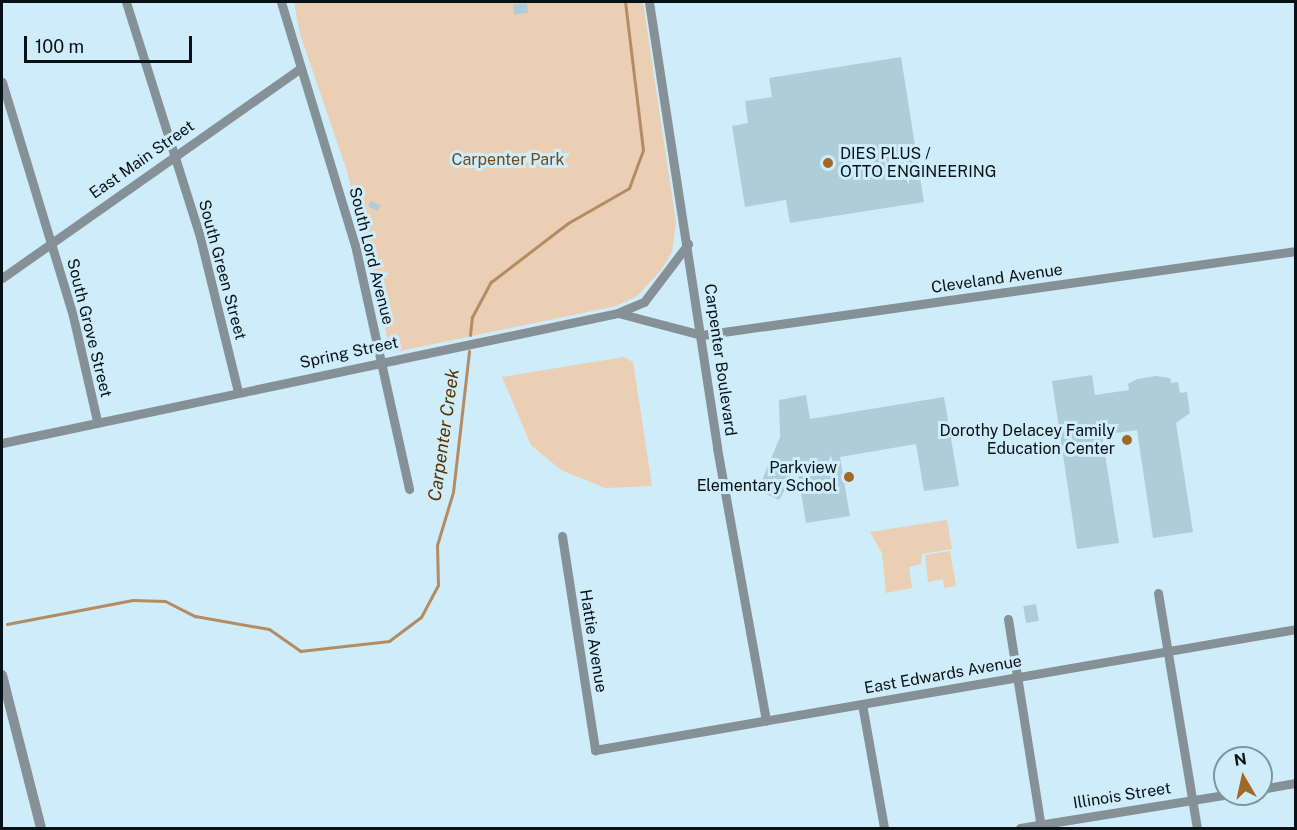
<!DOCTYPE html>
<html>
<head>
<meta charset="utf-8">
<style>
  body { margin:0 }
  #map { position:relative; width:1297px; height:830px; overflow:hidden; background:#ceecf9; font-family:"Public Sans",sans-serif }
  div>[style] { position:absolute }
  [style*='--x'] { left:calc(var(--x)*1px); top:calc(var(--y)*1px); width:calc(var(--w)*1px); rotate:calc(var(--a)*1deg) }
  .green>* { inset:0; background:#eacfb4 }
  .stream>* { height:3px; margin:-1.5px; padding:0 1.5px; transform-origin:1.5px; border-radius:1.5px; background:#b38c64 }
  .building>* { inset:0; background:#afcdd9; transform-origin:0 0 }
  .minor>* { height:9px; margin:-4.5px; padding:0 4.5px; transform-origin:4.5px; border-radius:4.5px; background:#859196 }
  .tertiary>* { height:10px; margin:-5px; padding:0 5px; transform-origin:5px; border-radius:5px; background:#859196 }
  .dots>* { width:16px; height:16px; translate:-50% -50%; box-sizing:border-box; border:3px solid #ceecf9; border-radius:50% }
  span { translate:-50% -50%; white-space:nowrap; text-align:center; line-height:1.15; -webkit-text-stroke:6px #ceecf9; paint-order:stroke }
  .poi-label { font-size:16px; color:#071216 }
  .left { translate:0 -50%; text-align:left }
  .right { translate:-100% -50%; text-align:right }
  .street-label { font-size:16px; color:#071216 }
  .park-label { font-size:16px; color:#724a1b }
  .water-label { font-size:18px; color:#5a3400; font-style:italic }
  .frame { position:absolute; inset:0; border:3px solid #071216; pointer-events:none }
  .north { position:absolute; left:1213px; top:746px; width:60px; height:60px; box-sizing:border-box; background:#ceecf9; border:2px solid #7e959e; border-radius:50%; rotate:351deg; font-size:16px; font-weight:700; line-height:24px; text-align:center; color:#071216 }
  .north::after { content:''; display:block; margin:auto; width:21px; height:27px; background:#a16925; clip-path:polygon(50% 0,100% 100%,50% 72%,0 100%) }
  .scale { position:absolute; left:24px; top:36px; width:168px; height:27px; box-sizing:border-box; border:3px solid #071216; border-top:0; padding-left:8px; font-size:18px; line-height:21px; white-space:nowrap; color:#071216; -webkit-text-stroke:4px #ceecf9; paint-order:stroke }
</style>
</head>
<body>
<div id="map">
  <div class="green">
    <div style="clip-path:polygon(294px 2px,643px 2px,676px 223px,672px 252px,661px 270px,637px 296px,616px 306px,400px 351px,390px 349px,347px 171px,300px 34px)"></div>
    <div style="clip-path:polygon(624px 357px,633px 362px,652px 486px,605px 488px,561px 470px,531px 445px,502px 377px)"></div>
    <div style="clip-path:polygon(947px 520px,952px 549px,922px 554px,921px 564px,909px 567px,912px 588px,886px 593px,882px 553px,870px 532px)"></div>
    <div style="clip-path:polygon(950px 551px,956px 586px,944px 588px,943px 579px,928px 582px,925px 555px)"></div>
  </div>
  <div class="stream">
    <div style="--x:470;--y:335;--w:18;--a:-84"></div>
    <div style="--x:472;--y:317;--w:40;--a:-62"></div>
    <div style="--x:491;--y:282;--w:97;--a:-37.5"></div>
    <div style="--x:568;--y:223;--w:70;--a:-29.8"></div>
    <div style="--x:629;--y:188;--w:40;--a:-69.8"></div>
    <div style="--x:643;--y:150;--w:149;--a:-96.9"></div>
    <div style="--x:7;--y:624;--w:128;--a:-10.8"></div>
    <div style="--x:133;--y:600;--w:32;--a:2"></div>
    <div style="--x:165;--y:601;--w:34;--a:27"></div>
    <div style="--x:195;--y:616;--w:75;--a:10"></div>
    <div style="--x:269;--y:629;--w:38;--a:35"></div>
    <div style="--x:300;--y:651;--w:90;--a:-6.4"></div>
    <div style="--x:389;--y:641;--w:40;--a:-37"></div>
    <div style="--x:421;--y:617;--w:36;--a:-62"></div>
    <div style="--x:438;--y:585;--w:40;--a:-91.4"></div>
    <div style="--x:437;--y:545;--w:55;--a:-73.2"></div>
    <div style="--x:453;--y:492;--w:142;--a:-83.5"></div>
  </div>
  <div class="building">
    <div style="left:527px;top:3px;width:10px;height:14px;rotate:84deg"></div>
    <div style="clip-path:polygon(901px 57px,924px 202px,790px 223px,786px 200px,745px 207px,732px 126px,748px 123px,745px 101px,772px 97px,769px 78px)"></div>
    <div style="clip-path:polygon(371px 201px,381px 206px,377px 211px,368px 206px)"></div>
    <div style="clip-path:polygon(1092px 375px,1095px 395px,1129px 390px,1128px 384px,1137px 379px,1156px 376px,1170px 378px,1171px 383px,1178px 382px,1180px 393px,1187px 392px,1190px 413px,1176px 423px,1193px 532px,1153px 538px,1137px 430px,1102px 435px,1119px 543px,1077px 549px,1052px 381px)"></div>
    <div style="clip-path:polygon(806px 395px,810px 419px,944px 397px,959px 486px,924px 491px,916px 444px,840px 457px,850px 516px,806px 523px,797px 468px,779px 500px,758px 490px,780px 437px,779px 400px)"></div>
    <div style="left:1036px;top:604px;width:17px;height:13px;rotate:80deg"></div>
  </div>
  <div class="minor">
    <div style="--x:126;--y:2;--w:246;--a:72.5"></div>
    <div style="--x:200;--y:237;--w:160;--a:76.2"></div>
    <div style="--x:281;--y:2;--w:254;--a:73.1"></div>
    <div style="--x:355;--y:245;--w:250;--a:77.5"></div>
    <div style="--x:649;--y:2;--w:451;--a:81.3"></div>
    <div style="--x:717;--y:448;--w:277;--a:79.8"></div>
    <div style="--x:2;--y:82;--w:245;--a:73.1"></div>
    <div style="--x:73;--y:316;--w:108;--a:77.1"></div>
    <div style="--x:2;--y:278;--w:365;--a:-35.1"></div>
    <div style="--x:620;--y:312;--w:26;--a:-23"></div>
    <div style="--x:644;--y:302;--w:73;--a:-52.8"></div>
    <div style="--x:2;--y:443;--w:630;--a:-11.92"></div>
    <div style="--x:618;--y:313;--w:87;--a:14.7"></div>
    <div style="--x:702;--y:335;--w:600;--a:-8.05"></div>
    <div style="--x:562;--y:536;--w:217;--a:81.2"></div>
    <div style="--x:595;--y:750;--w:711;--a:-9.79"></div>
    <div style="--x:1158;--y:593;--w:238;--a:80.6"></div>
    <div style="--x:1008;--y:619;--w:212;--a:81"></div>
    <div style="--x:862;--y:704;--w:126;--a:79.9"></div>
    <div style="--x:1261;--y:789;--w:36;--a:-10"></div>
    <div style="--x:1020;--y:828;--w:212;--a:-9.2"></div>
  </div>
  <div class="tertiary">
    <div style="--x:2;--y:675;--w:158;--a:75.7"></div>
  </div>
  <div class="dots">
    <div style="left:828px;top:163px;background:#a16925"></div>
    <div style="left:1127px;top:440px;background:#a16925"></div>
    <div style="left:849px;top:477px;background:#a16925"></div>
  </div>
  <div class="poi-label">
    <span class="left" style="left:840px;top:163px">DIES PLUS /<br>OTTO ENGINEERING</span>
    <span class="right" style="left:1115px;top:440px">Dorothy Delacey Family<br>Education Center</span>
    <span class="right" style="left:837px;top:477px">Parkview<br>Elementary School</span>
  </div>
  <div class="street-label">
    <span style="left:142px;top:160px;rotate:-35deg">East Main Street</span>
    <span style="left:371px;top:256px;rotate:76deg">South Lord Avenue</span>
    <span style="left:222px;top:270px;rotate:75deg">South Green Street</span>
    <span style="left:997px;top:279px;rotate:-8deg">Cleveland Avenue</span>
    <span style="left:89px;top:328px;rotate:76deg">South Grove Street</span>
    <span style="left:349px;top:353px;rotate:-12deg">Spring Street</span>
    <span style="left:720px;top:360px;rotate:82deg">Carpenter Boulevard</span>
    <span style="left:593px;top:641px;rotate:81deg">Hattie Avenue</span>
    <span style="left:943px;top:675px;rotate:-10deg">East Edwards Avenue</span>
    <span style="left:1122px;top:796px;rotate:-9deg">Illinois Street</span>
  </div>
  <div class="park-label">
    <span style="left:508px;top:160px">Carpenter Park</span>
  </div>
  <div class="water-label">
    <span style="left:444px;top:435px;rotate:-82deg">Carpenter Creek</span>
  </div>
  <div class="frame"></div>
  <div class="north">N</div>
  <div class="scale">100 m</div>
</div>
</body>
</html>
